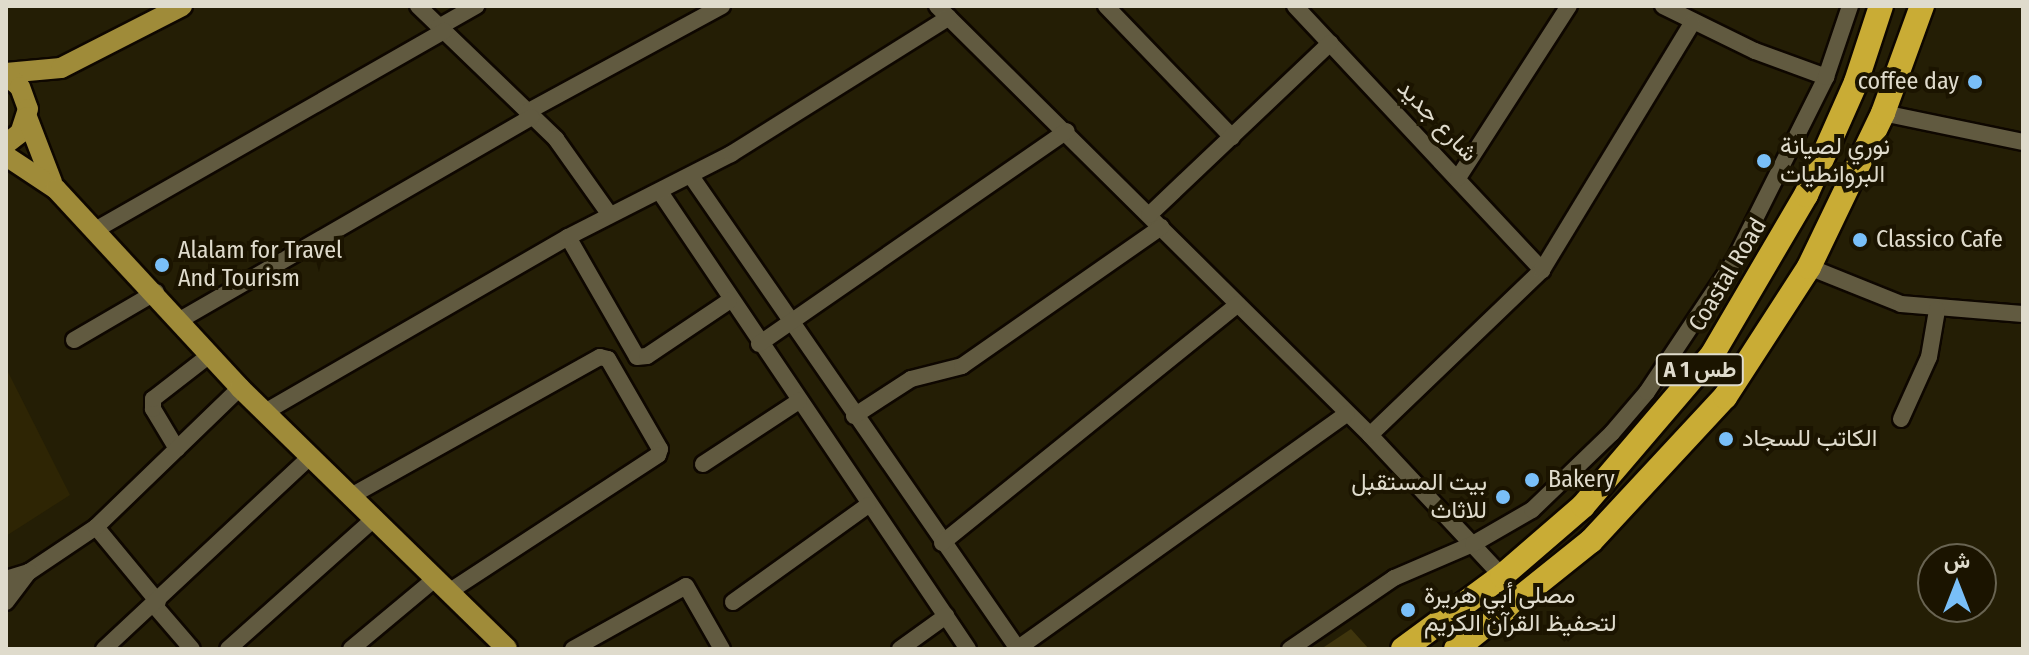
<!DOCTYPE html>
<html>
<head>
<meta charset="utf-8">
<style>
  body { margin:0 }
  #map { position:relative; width:2029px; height:655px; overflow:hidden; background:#241e05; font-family:"Fira Sans Condensed",Vazirmatn,sans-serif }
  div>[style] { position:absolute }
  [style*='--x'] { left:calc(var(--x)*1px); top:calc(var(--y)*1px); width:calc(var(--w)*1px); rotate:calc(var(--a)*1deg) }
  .built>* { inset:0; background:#2e2504 }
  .green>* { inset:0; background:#3f350d }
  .roads { filter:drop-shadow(2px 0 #0e0700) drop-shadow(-2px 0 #0e0700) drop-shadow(0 2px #0e0700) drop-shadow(0 -2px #0e0700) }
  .street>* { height:16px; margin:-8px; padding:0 8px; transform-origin:8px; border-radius:8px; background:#615a40 }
  .primary>* { height:20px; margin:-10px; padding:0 10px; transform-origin:10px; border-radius:10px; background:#9f8b39 }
  .highway>* { height:24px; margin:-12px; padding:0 12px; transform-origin:12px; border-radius:12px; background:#c9ac35 }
  .dots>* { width:22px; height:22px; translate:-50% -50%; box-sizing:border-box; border:4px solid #1b1400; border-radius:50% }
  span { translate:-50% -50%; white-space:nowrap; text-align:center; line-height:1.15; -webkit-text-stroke:8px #1b1400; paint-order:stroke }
  .shield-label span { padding:2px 6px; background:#1b1400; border:2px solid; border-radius:6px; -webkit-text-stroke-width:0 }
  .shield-label { font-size:22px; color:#dfdbcc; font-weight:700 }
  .poi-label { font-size:24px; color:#dfdbcc }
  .right { translate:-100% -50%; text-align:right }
  .left { translate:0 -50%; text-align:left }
  .street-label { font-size:24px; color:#dfdbcc }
  .frame { position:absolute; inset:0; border:8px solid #dfdbcc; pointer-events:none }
  .north { position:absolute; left:1917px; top:543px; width:80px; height:80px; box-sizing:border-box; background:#1b1400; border:2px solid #696452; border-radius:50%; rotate:0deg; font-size:22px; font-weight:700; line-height:32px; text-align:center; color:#dfdbcc }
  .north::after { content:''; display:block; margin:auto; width:28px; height:36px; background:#79bff8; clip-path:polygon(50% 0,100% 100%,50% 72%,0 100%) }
</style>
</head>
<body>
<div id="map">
  <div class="built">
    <div style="clip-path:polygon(6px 368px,70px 495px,6px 536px)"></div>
  </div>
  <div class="green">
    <div style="clip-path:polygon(1351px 629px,1369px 649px,1321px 649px)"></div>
  </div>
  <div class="roads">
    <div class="street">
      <div style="--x:418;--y:6;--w:192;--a:43.9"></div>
      <div style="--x:556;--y:139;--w:93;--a:54.6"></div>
      <div style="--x:937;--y:6;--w:610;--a:44.73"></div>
      <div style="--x:1370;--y:435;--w:193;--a:46.9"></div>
      <div style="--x:1106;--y:6;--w:182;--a:46.1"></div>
      <div style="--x:1295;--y:6;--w:362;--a:46.9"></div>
      <div style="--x:1663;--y:6;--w:102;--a:26.1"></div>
      <div style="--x:1755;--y:51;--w:76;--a:20.1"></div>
      <div style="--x:439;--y:27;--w:43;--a:-29.6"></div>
      <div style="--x:527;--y:112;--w:222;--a:-28.5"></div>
      <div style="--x:1883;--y:113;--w:143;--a:11.7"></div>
      <div style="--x:691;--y:176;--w:575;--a:55.34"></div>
      <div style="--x:1458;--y:178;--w:205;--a:-57.2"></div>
      <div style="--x:660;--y:192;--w:551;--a:56.02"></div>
      <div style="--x:1149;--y:215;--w:250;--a:-43.5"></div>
      <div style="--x:97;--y:229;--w:400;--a:-29.7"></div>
      <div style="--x:568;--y:237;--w:138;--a:60.1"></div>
      <div style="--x:637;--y:357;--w:10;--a:-6"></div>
      <div style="--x:647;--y:356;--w:99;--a:-33.9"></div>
      <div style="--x:1809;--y:267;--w:99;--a:21.9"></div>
      <div style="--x:1901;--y:304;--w:122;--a:4.7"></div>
      <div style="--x:180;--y:320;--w:406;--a:-30"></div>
      <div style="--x:74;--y:340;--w:95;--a:-30.3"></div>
      <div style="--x:759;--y:344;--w:374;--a:-34.7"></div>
      <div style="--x:265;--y:412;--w:350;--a:-30"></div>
      <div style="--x:568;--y:237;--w:183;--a:-27"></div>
      <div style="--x:731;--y:154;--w:257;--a:-32.1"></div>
      <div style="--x:854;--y:416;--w:68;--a:-33"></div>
      <div style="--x:911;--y:379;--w:53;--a:-14.3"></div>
      <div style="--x:962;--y:366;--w:243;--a:-34.9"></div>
      <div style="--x:1901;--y:419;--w:68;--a:-65.7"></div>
      <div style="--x:1929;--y:357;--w:48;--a:-80.3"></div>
      <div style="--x:1370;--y:435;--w:238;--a:-43.8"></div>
      <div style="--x:1542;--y:270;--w:289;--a:-58.7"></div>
      <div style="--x:177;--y:449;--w:47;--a:-121"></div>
      <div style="--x:153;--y:409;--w:10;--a:-90"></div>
      <div style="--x:153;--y:399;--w:73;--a:-37.8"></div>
      <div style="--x:703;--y:464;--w:115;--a:-33.3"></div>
      <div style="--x:351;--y:496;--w:285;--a:-29.2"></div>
      <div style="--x:600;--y:357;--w:8;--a:14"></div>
      <div style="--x:608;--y:359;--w:104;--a:60"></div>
      <div style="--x:660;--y:449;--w:6;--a:108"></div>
      <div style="--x:658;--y:455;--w:250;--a:146.8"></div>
      <div style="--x:96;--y:527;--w:97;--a:50.4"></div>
      <div style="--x:942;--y:543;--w:380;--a:-38.9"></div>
      <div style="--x:6;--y:579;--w:24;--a:-17"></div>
      <div style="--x:29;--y:572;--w:81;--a:-33.9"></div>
      <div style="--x:96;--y:527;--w:200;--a:-44"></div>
      <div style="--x:6;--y:602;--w:38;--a:-53"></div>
      <div style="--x:733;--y:602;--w:166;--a:-35.7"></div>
      <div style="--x:154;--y:605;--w:58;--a:49.2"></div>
      <div style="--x:104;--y:649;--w:283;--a:-43"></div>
      <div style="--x:228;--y:649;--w:195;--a:-41.7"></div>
      <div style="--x:351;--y:649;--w:109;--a:-39.8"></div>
      <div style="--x:573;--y:649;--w:129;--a:-29.1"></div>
      <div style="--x:686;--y:586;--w:73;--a:60.3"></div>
      <div style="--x:900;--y:649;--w:57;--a:-35.7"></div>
      <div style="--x:1017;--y:649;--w:405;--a:-35.5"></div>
      <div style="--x:1290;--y:649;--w:126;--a:-34.3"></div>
      <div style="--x:1394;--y:578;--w:86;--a:-23.3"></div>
      <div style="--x:1473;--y:544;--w:68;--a:-30"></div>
      <div style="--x:1532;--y:510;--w:111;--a:-43.9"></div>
      <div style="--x:1612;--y:433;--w:54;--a:-49.5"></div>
      <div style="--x:1647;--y:392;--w:155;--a:-56.3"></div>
      <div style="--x:1733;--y:263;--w:208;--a:-63.4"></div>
      <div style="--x:1826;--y:77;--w:75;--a:-71.3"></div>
    </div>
    <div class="primary">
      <div style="--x:6;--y:73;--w:55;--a:-5.2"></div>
      <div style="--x:61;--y:68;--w:136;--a:-27.1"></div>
      <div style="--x:6;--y:75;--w:18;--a:41"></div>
      <div style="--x:20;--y:87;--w:23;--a:70"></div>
      <div style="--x:28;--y:109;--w:25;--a:108"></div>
      <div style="--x:20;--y:133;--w:18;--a:142"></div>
      <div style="--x:27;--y:117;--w:70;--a:69"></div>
      <div style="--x:6;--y:156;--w:60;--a:33.4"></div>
      <div style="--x:56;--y:189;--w:271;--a:47.2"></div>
      <div style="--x:240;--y:388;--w:373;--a:44.3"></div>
    </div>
    <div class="highway">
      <div style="--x:1403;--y:649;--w:123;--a:-36.4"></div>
      <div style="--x:1502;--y:576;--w:107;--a:-40.8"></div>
      <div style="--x:1583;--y:506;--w:199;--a:-49.5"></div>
      <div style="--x:1712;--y:355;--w:186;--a:-59.6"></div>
      <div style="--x:1806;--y:195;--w:124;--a:-66.1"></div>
      <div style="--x:1856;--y:82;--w:80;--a:-71.8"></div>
      <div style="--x:1456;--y:649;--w:173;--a:-38.7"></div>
      <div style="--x:1591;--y:541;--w:197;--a:-47.1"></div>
      <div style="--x:1725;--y:397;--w:155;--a:-57.1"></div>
      <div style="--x:1809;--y:267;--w:171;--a:-64.3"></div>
      <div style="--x:1883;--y:113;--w:114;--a:-70"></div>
    </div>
  </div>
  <div class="dots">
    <div style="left:1975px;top:82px;background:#79bff8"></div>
    <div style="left:1764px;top:161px;background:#79bff8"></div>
    <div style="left:1860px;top:240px;background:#79bff8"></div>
    <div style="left:162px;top:265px;background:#79bff8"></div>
    <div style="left:1726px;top:439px;background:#79bff8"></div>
    <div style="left:1532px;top:480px;background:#79bff8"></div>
    <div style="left:1503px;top:497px;background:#79bff8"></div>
    <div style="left:1408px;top:610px;background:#79bff8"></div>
  </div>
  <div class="shield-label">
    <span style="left:1700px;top:370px">A 1 طس</span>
  </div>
  <div class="poi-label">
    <span class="right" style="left:1959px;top:82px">coffee day</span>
    <span class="left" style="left:1780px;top:161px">نوري لصيانة<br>البروانطيات</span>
    <span class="left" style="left:1876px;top:240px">Classico Cafe</span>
    <span class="left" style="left:178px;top:265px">Alalam for Travel<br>And Tourism</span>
    <span class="left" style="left:1742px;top:439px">الكاتب للسجاد</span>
    <span class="left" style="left:1548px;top:480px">Bakery</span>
    <span class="right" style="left:1487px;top:497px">بيت المستقبل<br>للاثاث</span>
    <span class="left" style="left:1424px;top:610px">مصلى أبي هريرة<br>لتحفيظ القرآن الكريم</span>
  </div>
  <div class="street-label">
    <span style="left:1437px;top:121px;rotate:46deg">شارع جديد</span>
    <span style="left:1728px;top:275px;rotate:-59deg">Coastal Road</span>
  </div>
  <div class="frame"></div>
  <div class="north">ش</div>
</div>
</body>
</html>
